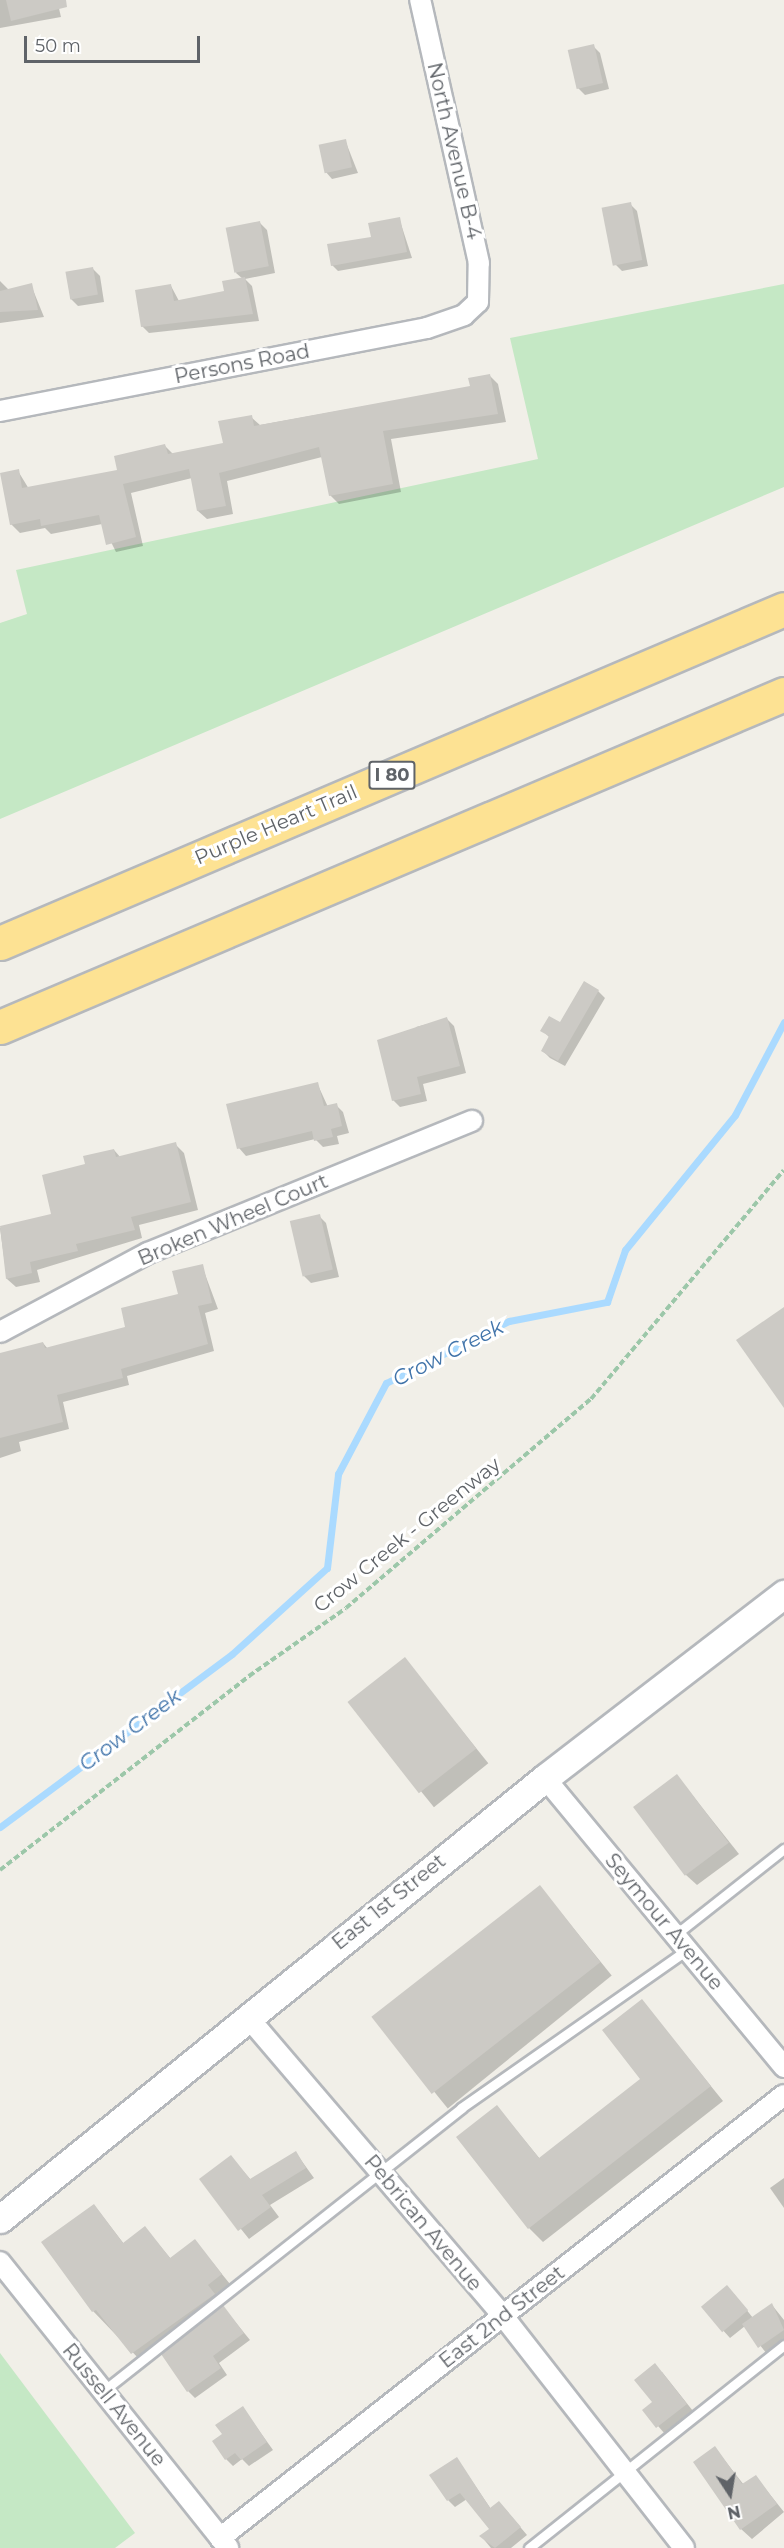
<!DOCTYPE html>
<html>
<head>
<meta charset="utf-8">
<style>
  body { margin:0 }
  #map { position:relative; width:784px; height:2548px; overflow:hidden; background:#f1efe8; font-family:Montserrat,sans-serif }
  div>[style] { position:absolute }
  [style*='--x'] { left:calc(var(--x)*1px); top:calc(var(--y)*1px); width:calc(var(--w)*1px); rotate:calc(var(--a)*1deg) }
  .green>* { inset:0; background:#c5e8c5 }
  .shadow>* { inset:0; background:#0003; transform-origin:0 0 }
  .stream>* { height:7px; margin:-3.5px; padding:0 3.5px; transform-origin:3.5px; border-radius:3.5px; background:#aadaff }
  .building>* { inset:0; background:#cccac5; transform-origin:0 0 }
  .path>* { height:4px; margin-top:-2px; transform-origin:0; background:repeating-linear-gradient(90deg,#9cc7a9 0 6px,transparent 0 9px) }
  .roads { filter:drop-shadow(2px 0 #b5b8bc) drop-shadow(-2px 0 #b5b8bc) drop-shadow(0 2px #b5b8bc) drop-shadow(0 -2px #b5b8bc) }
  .lane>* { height:9px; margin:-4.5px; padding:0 4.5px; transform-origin:4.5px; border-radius:4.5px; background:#fff }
  .street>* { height:20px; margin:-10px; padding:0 10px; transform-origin:10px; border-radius:10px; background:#fff }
  .secondary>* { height:27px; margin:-13.5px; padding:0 13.5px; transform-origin:13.5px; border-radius:13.5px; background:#fff }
  .highway>* { height:33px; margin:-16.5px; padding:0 16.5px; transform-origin:16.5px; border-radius:16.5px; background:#fde293 }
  span { translate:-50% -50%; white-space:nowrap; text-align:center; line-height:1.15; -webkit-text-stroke:6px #fff; paint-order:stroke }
  .shield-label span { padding:2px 4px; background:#fff; border:2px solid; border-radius:4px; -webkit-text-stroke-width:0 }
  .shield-label { font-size:18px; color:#5f6368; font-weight:700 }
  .street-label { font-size:20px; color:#5f6368 }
  .water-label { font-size:21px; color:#4174aa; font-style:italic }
  .north { position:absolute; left:700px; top:2464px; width:60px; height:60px; -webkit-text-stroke:4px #fff; paint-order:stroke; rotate:168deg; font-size:16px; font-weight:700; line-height:24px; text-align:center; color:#5f6368 }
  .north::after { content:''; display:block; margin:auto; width:21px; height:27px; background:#5f6368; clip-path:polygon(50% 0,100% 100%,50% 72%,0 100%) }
  .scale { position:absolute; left:24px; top:36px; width:176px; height:27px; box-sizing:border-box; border:3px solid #5f6368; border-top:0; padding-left:8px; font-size:18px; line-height:21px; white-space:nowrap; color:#5f6368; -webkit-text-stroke:4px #fff; paint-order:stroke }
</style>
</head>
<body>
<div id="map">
  <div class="green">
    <div style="clip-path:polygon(784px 284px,784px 487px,0 819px,0 623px,27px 614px,16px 570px,538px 459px,510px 338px)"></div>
    <div style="clip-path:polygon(0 2353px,135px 2533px,115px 2548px,0 2548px)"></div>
  </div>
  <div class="shadow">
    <div style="clip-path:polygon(0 0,57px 0,61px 17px,0 28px)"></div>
    <div style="clip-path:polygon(593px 46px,600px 53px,609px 89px,585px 95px,578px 88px)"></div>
    <div style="clip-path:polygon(345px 140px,358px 173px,332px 179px,325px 171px)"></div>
    <div style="clip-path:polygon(630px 204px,637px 211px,648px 266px,622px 271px,615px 264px)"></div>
    <div style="clip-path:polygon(399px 218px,412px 258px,338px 271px,332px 265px)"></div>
    <div style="clip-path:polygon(260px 223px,267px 230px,275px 273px,245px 279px,252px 286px,259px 321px,149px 333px,142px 326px,171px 286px,179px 301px,226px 292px,243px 279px,236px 273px)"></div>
    <div style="clip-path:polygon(93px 269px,100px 276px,104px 302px,78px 306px,71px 299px)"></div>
    <div style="clip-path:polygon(0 281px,9px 290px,31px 285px,44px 317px,0 323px)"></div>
    <div style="clip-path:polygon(490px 376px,498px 384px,506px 422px,391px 439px,401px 492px,339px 504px,330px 495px,322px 457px,227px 481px,233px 514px,207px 519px,198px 511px,192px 478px,131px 493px,143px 546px,116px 552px,102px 524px,51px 534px,45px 528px,20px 533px,11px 524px,18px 471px,29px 489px,119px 471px,165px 446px,173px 454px,224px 444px,251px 417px,260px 425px,472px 387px)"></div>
    <div style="clip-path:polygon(598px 991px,605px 998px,565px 1066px,550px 1058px,543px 1051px,550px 1038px,542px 1030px,560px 1024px)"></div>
    <div style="clip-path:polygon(447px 1019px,454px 1026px,466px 1073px,423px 1084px,427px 1101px,400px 1107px,393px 1100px,416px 1027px)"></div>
    <div style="clip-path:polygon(317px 1083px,328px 1107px,336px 1105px,343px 1112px,349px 1133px,337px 1136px,339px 1144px,323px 1147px,315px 1139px,246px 1156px,239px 1148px)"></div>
    <div style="clip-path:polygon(175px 1144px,184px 1153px,198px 1210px,139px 1225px,142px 1238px,37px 1270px,40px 1282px,16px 1287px,7px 1279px,0 1228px,53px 1215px,86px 1165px,114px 1150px,121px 1158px)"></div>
    <div style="clip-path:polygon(319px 1216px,326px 1223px,339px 1277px,311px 1283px,304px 1276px)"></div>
    <div style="clip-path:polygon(202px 1266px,218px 1309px,205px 1313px,214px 1351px,127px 1376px,129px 1385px,63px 1402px,69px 1429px,19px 1442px,21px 1451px,0 1458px,0 1371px,43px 1343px,48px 1349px,127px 1328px,179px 1296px)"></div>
    <div style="left:404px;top:1659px;width:134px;height:70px;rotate:51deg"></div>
    <div style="clip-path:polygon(677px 1776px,739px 1854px,697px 1885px,686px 1875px)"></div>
    <div style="left:540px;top:1887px;width:114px;height:211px;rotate:51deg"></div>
    <div style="clip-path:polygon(642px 2001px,723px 2101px,543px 2242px,529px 2228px,497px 2107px,540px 2159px,642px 2079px)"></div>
    <div style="clip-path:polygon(296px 2153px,314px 2178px,270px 2205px,279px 2217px,249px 2239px,201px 2179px,231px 2157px,251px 2180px)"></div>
    <div style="clip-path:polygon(784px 2178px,784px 2208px,770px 2188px)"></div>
    <div style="clip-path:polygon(94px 2205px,124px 2244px,145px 2228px,171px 2259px,195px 2241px,230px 2284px,216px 2294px,223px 2303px,141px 2361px,93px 2311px,43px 2242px)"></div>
    <div style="clip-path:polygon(734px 2294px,753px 2318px,772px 2305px,784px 2320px,784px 2342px,767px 2354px,745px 2326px,730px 2338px,702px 2307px)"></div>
    <div style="clip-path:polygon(223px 2307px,250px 2340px,219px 2363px,227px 2375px,195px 2398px,188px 2391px)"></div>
    <div style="clip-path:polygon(662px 2372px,693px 2411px,665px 2434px,644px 2410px,654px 2402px)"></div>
    <div style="clip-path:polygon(243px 2408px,273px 2450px,249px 2466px,242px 2459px,233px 2466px,226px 2459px,224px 2435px)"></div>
    <div style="clip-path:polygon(715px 2448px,744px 2485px,756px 2477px,784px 2512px,752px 2539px,741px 2529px)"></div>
    <div style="clip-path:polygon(457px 2459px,491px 2509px,506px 2510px,527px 2535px,511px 2548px,491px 2548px,481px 2536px,491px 2529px,467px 2499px,455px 2507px,448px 2500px)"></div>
  </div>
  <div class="stream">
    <div style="--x:0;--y:1827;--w:289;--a:-36.7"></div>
    <div style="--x:232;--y:1654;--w:128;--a:-42.2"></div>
    <div style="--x:327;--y:1568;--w:95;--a:-83.3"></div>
    <div style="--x:338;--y:1474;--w:103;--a:-62.2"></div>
    <div style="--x:386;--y:1383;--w:138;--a:-26.8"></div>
    <div style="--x:509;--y:1321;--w:100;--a:-11"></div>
    <div style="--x:607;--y:1302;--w:55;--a:-70.9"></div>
    <div style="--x:625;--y:1250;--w:174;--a:-50.8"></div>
    <div style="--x:735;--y:1115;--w:105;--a:-62.2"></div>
  </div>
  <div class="building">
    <div style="clip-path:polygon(6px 0,66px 0,67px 7px,11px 21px)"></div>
    <div style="left:594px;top:44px;width:40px;height:27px;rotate:77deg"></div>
    <div style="left:346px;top:139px;width:29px;height:28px;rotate:78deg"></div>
    <div style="left:631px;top:202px;width:59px;height:30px;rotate:79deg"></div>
    <div style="clip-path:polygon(400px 217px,407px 252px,331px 266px,327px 244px,371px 237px,368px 223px)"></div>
    <div style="left:260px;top:221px;width:46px;height:35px;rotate:79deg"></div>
    <div style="left:93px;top:267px;width:28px;height:28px;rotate:80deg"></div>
    <div style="clip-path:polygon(245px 277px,253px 314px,141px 327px,135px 290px,171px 284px,174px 301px,224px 291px,222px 281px)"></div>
    <div style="clip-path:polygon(32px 283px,38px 310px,0 312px,0 291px)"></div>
    <div style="clip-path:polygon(490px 374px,498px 414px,383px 431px,393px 484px,329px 496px,319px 447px,219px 473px,226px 506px,197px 511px,189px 469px,123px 484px,136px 537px,106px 545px,99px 515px,41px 526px,40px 519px,10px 525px,0 473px,19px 469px,22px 488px,117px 470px,114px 456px,165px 444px,168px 454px,223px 443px,218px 421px,252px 415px,254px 426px,470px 386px,468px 378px)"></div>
    <div style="clip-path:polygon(584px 981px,599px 990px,558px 1061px,541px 1051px,549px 1036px,540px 1031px,549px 1016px,560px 1022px)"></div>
    <div style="clip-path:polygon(447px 1017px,460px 1066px,417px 1077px,421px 1094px,392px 1101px,377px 1040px)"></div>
    <div style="clip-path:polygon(318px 1082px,324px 1106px,337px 1103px,342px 1126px,331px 1129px,333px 1137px,314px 1141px,312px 1131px,237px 1149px,226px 1104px)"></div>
    <div style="clip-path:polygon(176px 1142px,191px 1202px,131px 1217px,135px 1230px,76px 1244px,78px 1251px,30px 1262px,32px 1273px,6px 1279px,0 1226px,51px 1214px,42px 1175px,85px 1164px,83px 1156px,114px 1149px,116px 1157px)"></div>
    <div style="left:320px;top:1214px;width:57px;height:31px;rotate:77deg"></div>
    <div style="clip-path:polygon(203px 1264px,212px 1303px,198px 1306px,208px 1344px,121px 1369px,123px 1378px,57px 1395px,63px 1422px,0 1438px,0 1353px,43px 1342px,45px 1348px,125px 1327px,121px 1308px,178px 1294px,172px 1271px)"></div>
    <div style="clip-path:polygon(784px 1307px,784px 1408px,736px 1340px)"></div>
    <div style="left:405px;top:1657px;width:116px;height:73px;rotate:52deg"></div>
    <div style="left:677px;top:1774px;width:86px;height:55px;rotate:53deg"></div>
    <div style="left:540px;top:1885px;width:98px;height:214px;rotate:52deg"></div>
    <div style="clip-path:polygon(642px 1999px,711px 2086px,528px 2229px,456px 2137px,497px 2105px,539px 2158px,640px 2079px,602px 2030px)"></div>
    <div style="clip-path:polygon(296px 2151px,306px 2168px,262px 2195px,271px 2207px,238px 2231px,199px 2179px,231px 2155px,250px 2179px)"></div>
    <div style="clip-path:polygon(94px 2204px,123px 2243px,145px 2226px,170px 2258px,195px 2239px,222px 2274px,208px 2285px,215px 2294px,131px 2354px,96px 2310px,92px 2312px,41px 2242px)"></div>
    <div style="left:727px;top:2285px;width:33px;height:34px;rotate:50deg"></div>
    <div style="clip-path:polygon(772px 2303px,784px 2330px,758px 2348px,742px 2324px)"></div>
    <div style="clip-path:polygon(223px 2305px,244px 2333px,213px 2356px,221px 2368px,187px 2392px,161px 2354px)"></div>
    <div style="clip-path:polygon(655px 2363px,687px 2404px,656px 2428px,642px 2410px,652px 2402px,634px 2380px)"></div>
    <div style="clip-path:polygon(243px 2406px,267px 2442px,241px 2460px,235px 2453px,225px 2460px,212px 2441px,222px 2434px,215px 2425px)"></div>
    <div style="clip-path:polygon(715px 2446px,742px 2484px,756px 2475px,777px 2504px,740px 2530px,693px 2462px)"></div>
    <div style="clip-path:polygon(457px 2457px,490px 2508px,499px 2501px,521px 2527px,495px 2548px,479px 2536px,489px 2529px,460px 2493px,447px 2501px,429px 2475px)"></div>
  </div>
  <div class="path">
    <div style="--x:0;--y:1870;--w:316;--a:-37.9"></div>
    <div style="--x:249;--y:1676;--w:118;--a:-35"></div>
    <div style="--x:346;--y:1608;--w:322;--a:-40.5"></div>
    <div style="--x:591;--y:1399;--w:299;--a:-49.9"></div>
  </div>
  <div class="roads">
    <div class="lane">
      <div style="--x:675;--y:1935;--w:139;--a:-38.3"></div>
      <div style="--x:102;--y:2392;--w:458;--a:-38.3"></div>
      <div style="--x:461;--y:2108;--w:276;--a:-35"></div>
      <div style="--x:529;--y:2548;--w:326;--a:-38.5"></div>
    </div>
    <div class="street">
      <div style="--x:0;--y:411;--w:435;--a:-11"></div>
      <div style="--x:427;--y:328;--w:39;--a:-19"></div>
      <div style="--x:464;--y:315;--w:19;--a:-43"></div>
      <div style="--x:478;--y:302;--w:39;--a:-89"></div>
      <div style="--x:479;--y:263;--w:270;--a:-102.6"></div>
      <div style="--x:0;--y:1332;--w:168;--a:-28.1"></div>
      <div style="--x:148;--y:1253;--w:350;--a:-22.2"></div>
      <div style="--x:545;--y:1778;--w:375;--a:50.4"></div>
      <div style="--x:247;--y:2016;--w:394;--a:49.5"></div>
      <div style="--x:503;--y:2316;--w:294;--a:52"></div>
      <div style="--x:0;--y:2262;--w:366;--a:51.4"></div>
      <div style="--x:220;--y:2538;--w:717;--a:-38.15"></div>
    </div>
    <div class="secondary">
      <div style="--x:0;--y:2219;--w:701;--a:-38.98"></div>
      <div style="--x:545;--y:1778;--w:302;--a:-37.6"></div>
    </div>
    <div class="highway">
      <div style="--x:0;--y:943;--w:852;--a:-23.07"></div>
      <div style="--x:0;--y:1027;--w:852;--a:-23.01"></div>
    </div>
  </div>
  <div class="shield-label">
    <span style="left:392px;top:775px">I 80</span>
  </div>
  <div class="street-label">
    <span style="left:454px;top:151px;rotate:77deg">North Avenue B-4</span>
    <span style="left:242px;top:364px;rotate:-11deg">Persons Road</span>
    <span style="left:276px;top:825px;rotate:-23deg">Purple Heart Trail</span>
    <span style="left:233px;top:1220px;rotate:-23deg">Broken Wheel Court</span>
    <span style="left:407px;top:1535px;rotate:-39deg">Crow Creek - Greenway</span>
    <span style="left:389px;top:1902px;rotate:-39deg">East 1st Street</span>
    <span style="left:664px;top:1922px;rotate:50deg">Seymour Avenue</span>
    <span style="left:423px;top:2223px;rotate:50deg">Pebrican Avenue</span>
    <span style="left:502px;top:2317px;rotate:-38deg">East 2nd Street</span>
    <span style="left:114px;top:2405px;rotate:51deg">Russell Avenue</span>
  </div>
  <div class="water-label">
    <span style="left:448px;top:1353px;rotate:-27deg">Crow Creek</span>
    <span style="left:130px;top:1730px;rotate:-37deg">Crow Creek</span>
  </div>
  <div class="north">N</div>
  <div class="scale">50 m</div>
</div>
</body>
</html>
